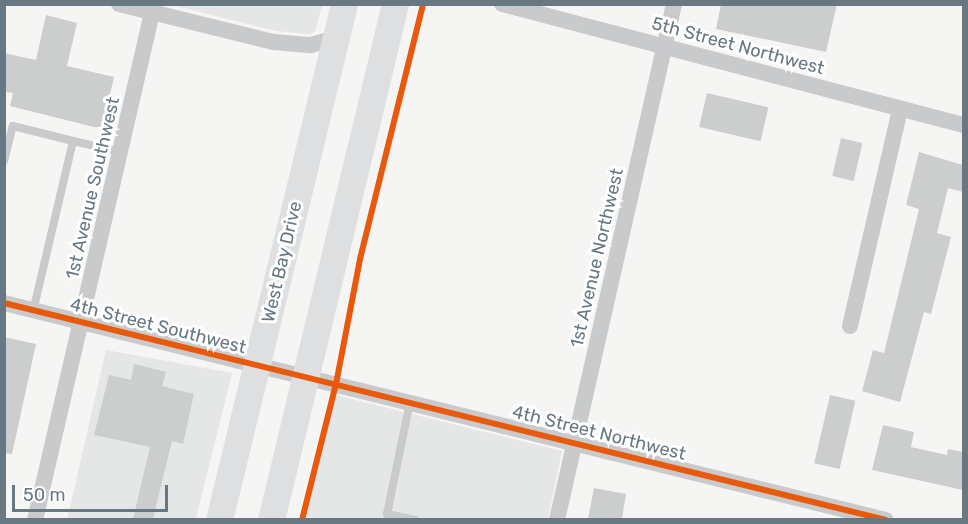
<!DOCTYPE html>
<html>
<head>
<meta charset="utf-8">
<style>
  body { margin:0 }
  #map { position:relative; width:968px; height:524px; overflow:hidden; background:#f5f5f4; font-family:Rubik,sans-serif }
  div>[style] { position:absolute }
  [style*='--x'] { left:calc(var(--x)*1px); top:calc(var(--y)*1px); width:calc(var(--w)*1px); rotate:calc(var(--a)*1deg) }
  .built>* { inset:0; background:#e5e6e6 }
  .building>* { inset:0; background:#cccece; transform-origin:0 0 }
  .lane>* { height:8px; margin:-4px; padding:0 4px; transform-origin:4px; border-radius:4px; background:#c9cacb }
  .street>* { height:16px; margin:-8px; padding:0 8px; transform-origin:8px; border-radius:8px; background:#c9cacb }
  .primary>* { height:27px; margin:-13.5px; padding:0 13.5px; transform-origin:13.5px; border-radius:13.5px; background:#dedfe0 }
  .cycleway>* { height:6px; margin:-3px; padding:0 3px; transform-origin:3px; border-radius:3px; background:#e8590c }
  span { translate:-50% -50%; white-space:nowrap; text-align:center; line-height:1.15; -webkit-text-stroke:6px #fff; paint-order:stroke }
  .street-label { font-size:18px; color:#677882 }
  .frame { position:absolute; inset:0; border:6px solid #677882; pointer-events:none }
  .scale { position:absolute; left:12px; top:485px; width:156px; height:27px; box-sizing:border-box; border:3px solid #677882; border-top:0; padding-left:8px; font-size:18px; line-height:21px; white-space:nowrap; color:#677882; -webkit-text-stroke:4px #fff; paint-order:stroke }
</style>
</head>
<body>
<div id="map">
  <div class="built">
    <div style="clip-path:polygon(172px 5px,322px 4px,322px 5px,315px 32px,309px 34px,276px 31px)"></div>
    <div style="clip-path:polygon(106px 350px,232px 373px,196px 519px,67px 520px)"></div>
    <div style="clip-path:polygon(331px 394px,562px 451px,548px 519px,302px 520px)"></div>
  </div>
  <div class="building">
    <div style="clip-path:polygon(721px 4px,837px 4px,826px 52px,716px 29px)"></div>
    <div style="clip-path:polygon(46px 15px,77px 23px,67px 66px,114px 77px,102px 129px,10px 106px,13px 93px,4px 92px,4px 53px,36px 60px)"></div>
    <div style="left:707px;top:93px;width:63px;height:35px;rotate:13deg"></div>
    <div style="left:841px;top:138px;width:22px;height:39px;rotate:13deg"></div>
    <div style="clip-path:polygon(919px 152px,963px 165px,963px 192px,948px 188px,937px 233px,951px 237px,931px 314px,924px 312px,900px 402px,862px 391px,873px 350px,884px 353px,919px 209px,906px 205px)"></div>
    <div style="clip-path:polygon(4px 337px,36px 344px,12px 454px,4px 453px)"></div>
    <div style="clip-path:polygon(134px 364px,166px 372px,162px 386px,194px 394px,183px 444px,172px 441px,153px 519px,133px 519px,150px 447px,94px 435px,109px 375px,131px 380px)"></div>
    <div style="left:830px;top:395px;width:26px;height:70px;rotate:13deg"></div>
    <div style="clip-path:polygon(883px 425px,914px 432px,911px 447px,947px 455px,948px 449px,963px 452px,963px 490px,872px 470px)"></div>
    <div style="clip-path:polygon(594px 488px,626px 494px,622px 519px,588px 519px)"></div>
  </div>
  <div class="lane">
    <div style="--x:73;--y:141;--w:49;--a:12.9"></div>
    <div style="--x:4;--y:161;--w:36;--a:-76"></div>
    <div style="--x:13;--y:126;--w:62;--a:14"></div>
    <div style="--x:73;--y:141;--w:175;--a:103.2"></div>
    <div style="--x:387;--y:514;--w:29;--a:12"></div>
    <div style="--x:389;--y:520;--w:6;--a:-108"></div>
    <div style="--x:387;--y:514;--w:114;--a:-78.4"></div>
  </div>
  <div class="street">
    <div style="--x:119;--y:4;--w:160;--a:13.8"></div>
    <div style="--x:274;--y:42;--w:37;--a:5"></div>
    <div style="--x:311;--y:45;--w:26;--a:-16"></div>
    <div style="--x:502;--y:4;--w:478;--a:14.7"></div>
    <div style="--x:4;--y:303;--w:908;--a:13.82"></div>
    <div style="--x:850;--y:326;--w:223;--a:-77"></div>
    <div style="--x:35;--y:520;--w:530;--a:-77.01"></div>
    <div style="--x:557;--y:520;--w:529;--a:-77.22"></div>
  </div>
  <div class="primary">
    <div style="--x:219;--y:520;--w:531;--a:-76.38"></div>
    <div style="--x:271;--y:520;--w:531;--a:-76.49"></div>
  </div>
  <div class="cycleway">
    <div style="--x:4;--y:303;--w:908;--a:13.82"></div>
    <div style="--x:302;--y:520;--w:140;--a:-76"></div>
    <div style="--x:336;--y:384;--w:127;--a:-79.1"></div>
    <div style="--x:360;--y:259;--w:263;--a:-76.1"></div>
  </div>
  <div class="street-label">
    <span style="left:738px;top:46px;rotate:15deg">5th Street Northwest</span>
    <span style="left:93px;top:188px;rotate:-77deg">1st Avenue Southwest</span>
    <span style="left:597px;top:258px;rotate:-77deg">1st Avenue Northwest</span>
    <span style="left:282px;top:262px;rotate:-77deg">West Bay Drive</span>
    <span style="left:158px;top:326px;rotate:14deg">4th Street Southwest</span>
    <span style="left:599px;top:433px;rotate:14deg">4th Street Northwest</span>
  </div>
  <div class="frame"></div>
  <div class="scale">50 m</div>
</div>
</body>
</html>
